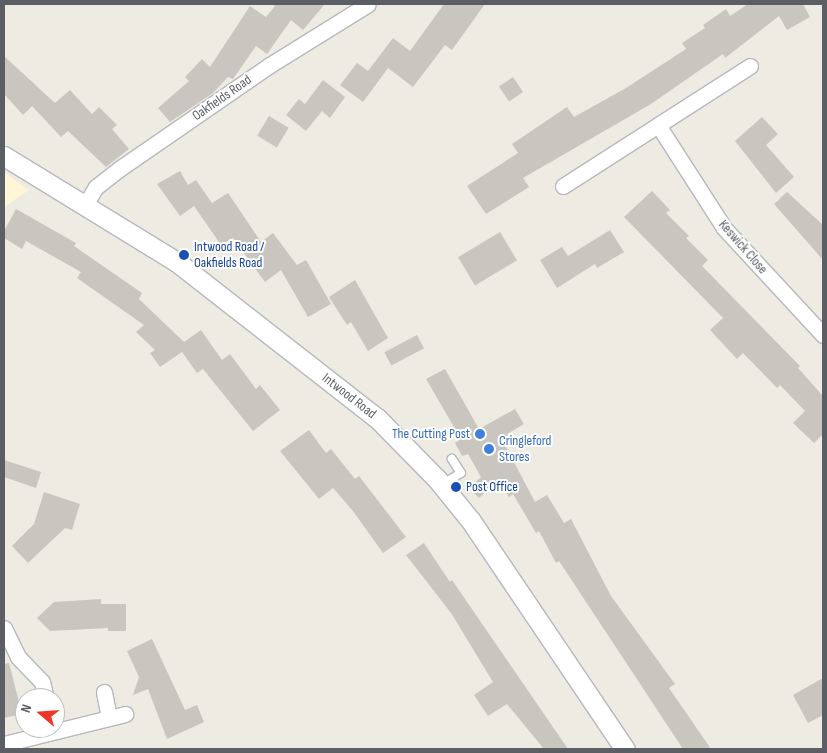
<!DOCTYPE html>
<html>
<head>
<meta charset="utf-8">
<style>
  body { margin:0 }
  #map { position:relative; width:827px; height:753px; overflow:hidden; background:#eeebe3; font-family:"Sofia Sans Condensed",sans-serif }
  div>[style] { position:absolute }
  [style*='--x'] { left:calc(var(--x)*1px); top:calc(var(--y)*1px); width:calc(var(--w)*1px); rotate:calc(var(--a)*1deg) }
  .commercial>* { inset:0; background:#fff5d7 }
  .building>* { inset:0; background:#c9c6c0; transform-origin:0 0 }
  .roads { filter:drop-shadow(1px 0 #b5b9bd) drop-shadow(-1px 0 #b5b9bd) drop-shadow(0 1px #b5b9bd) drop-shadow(0 -1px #b5b9bd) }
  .service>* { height:8px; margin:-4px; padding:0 4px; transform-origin:4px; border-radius:4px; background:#fff }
  .minor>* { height:15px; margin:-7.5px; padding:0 7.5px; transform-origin:7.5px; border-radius:7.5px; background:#fff }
  .tertiary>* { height:19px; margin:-9.5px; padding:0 9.5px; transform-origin:9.5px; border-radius:9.5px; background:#fff }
  .dots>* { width:14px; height:14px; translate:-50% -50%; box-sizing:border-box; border:2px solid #fff; border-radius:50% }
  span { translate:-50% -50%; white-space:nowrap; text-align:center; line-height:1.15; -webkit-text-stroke:4px #fff; paint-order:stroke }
  .street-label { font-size:14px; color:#5b5f64 }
  .transit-label { font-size:14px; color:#164399 }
  .left { translate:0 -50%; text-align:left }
  .shop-label { font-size:14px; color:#366cbe }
  .right { translate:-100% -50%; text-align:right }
  .frame { position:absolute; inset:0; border:5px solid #5b5f64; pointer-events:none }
  .north { position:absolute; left:15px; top:688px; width:50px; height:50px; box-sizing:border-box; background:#fff; border:1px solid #bdbfc1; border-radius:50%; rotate:288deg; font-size:14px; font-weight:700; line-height:20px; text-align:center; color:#5b5f64 }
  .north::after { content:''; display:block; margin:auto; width:18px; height:22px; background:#ed3629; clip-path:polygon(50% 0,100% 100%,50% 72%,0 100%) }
</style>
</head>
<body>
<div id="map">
  <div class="commercial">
    <div style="clip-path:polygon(4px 172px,29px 190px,4px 207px)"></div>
  </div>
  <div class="building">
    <div style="clip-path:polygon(272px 4px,325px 4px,303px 30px,291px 20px,267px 54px,256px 46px,233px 79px,228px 77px,213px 93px,170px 122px,158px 108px,189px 81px,185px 77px,202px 59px,210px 67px,250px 6px,266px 17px,275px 6px)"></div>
    <div style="clip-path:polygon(444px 4px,485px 4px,452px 50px,445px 45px,413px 87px,388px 68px,363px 102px,340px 85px,357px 63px,368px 71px,393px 38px,410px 51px)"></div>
    <div style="clip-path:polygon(748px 4px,803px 4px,810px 17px,787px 30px,779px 16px,725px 58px,723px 54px,651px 104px,523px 178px,529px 187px,486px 214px,467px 186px,518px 153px,512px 144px,567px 107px,574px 117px,626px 88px,686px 49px,682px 43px,705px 28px,703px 25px,726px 9px,730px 16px)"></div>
    <div style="clip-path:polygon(4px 56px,55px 103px,70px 90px,92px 114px,99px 107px,117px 125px,112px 129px,129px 149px,106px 167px,68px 131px,61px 137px,32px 106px,23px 115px,4px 94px)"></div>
    <div style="left:513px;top:77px;width:18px;height:17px;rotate:56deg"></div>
    <div style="clip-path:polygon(323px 80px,345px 97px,330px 118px,322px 111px,306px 131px,286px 115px,299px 99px,305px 104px)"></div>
    <div style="left:269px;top:116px;width:23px;height:23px;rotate:31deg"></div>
    <div style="clip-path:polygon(762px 117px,778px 134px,766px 145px,794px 177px,776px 193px,735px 141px)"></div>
    <div style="clip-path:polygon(180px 171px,188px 185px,196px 180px,212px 203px,228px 193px,261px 242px,273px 233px,297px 265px,306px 260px,331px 304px,308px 317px,281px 270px,265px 282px,233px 238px,221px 245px,194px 206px,180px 216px,157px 184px)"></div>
    <div style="clip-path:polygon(652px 191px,670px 210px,666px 213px,689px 236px,686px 238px,708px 260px,702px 266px,800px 366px,798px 368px,823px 396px,823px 434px,814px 443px,793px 423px,805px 411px,780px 385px,777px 388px,743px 353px,737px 359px,710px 330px,723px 318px,624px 217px)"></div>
    <div style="clip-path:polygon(787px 192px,823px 225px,823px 260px,774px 204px)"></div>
    <div style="clip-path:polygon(16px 209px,76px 243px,74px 246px,142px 293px,139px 299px,184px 342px,201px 330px,222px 360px,230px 354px,256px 389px,260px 385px,280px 410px,253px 431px,203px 369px,197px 373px,182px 352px,160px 367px,150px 353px,155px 350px,136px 332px,144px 325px,77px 278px,81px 272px,26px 241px,22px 249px,4px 238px,4px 231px)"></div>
    <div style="clip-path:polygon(610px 230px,624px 252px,597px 268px,595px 264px,557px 288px,540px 260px,562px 247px,568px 256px)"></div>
    <div style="left:500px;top:232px;width:33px;height:49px;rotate:59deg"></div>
    <div style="clip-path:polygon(355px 280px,388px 338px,368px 351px,351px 322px,347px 325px,329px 297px)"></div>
    <div style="left:417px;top:335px;width:15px;height:37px;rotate:62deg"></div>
    <div style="clip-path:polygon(445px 369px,479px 429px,515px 409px,524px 424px,507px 434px,510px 439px,504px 443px,535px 502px,547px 495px,564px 523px,571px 519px,611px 596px,675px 684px,669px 688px,711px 749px,683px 749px,559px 561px,556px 563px,539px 531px,536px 533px,513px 494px,509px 497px,499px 479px,479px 498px,469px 488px,481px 477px,468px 454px,462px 456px,455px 443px,461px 439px,426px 379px)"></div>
    <div style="clip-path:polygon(309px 430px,326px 453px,331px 449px,355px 479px,359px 476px,406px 537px,383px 553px,353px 511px,333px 488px,319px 499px,280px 451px)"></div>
    <div style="clip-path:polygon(4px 460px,41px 472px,36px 488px,4px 477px)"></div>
    <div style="clip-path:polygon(44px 492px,80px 504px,72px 530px,65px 528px,28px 563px,12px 546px,34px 524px)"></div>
    <div style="clip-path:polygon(424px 543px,450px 582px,452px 580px,568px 749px,544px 749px,507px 704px,488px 716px,474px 695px,493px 682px,451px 613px,406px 555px)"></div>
    <div style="clip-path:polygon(101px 599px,101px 604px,126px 604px,126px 631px,108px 631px,108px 628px,50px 631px,37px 618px,54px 602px)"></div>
    <div style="clip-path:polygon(152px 639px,185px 710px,197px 705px,204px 722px,167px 739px,148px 689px,133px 695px,139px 677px,127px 651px)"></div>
    <div style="clip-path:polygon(9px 663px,22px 714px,4px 718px,4px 664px)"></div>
    <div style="clip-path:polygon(823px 678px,823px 715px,808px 723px,793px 695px)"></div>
  </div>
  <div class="roads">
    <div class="service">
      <div style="--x:441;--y:485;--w:23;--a:-31"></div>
      <div style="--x:461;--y:473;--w:17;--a:-123"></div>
    </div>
    <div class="minor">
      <div style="--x:750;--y:66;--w:109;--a:147.3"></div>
      <div style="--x:658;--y:125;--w:122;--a:57.3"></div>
      <div style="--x:724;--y:228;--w:146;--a:47.2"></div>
      <div style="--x:563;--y:186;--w:113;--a:-32.7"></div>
      <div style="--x:85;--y:205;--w:21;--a:-59"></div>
      <div style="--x:96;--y:187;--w:29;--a:-38"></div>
      <div style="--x:119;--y:169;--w:183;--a:-34.6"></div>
      <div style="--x:270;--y:65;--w:115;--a:-31.9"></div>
      <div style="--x:4;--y:628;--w:32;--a:64"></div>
      <div style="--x:18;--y:657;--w:35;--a:46"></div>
      <div style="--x:42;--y:682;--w:16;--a:76"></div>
      <div style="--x:104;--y:692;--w:25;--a:79"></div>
      <div style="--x:4;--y:744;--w:125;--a:-13.9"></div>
    </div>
    <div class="tertiary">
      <div style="--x:4;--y:156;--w:203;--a:31.5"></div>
      <div style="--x:177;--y:262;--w:254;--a:38"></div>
      <div style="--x:377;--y:418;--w:86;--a:45.5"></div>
      <div style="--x:437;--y:479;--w:54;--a:51"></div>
      <div style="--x:471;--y:521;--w:275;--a:56"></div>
    </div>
  </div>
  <div class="dots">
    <div style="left:184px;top:255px;background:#1a4fb4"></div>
    <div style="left:480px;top:434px;background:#3f7fe0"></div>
    <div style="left:489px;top:449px;background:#3f7fe0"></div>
    <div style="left:456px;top:487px;background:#1a4fb4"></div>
  </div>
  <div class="street-label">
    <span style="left:222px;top:98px;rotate:-35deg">Oakfields Road</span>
    <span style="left:743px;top:247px;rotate:49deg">Keswick Close</span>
    <span style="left:349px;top:396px;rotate:38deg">Intwood Road</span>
  </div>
  <div class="transit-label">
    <span class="left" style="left:194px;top:255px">Intwood Road /<br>Oakfields Road</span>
    <span class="left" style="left:466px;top:487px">Post Office</span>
  </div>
  <div class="shop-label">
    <span class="right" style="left:470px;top:434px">The Cutting Post</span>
    <span class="left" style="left:499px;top:449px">Cringleford<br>Stores</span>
  </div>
  <div class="frame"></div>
  <div class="north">N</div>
</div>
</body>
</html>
